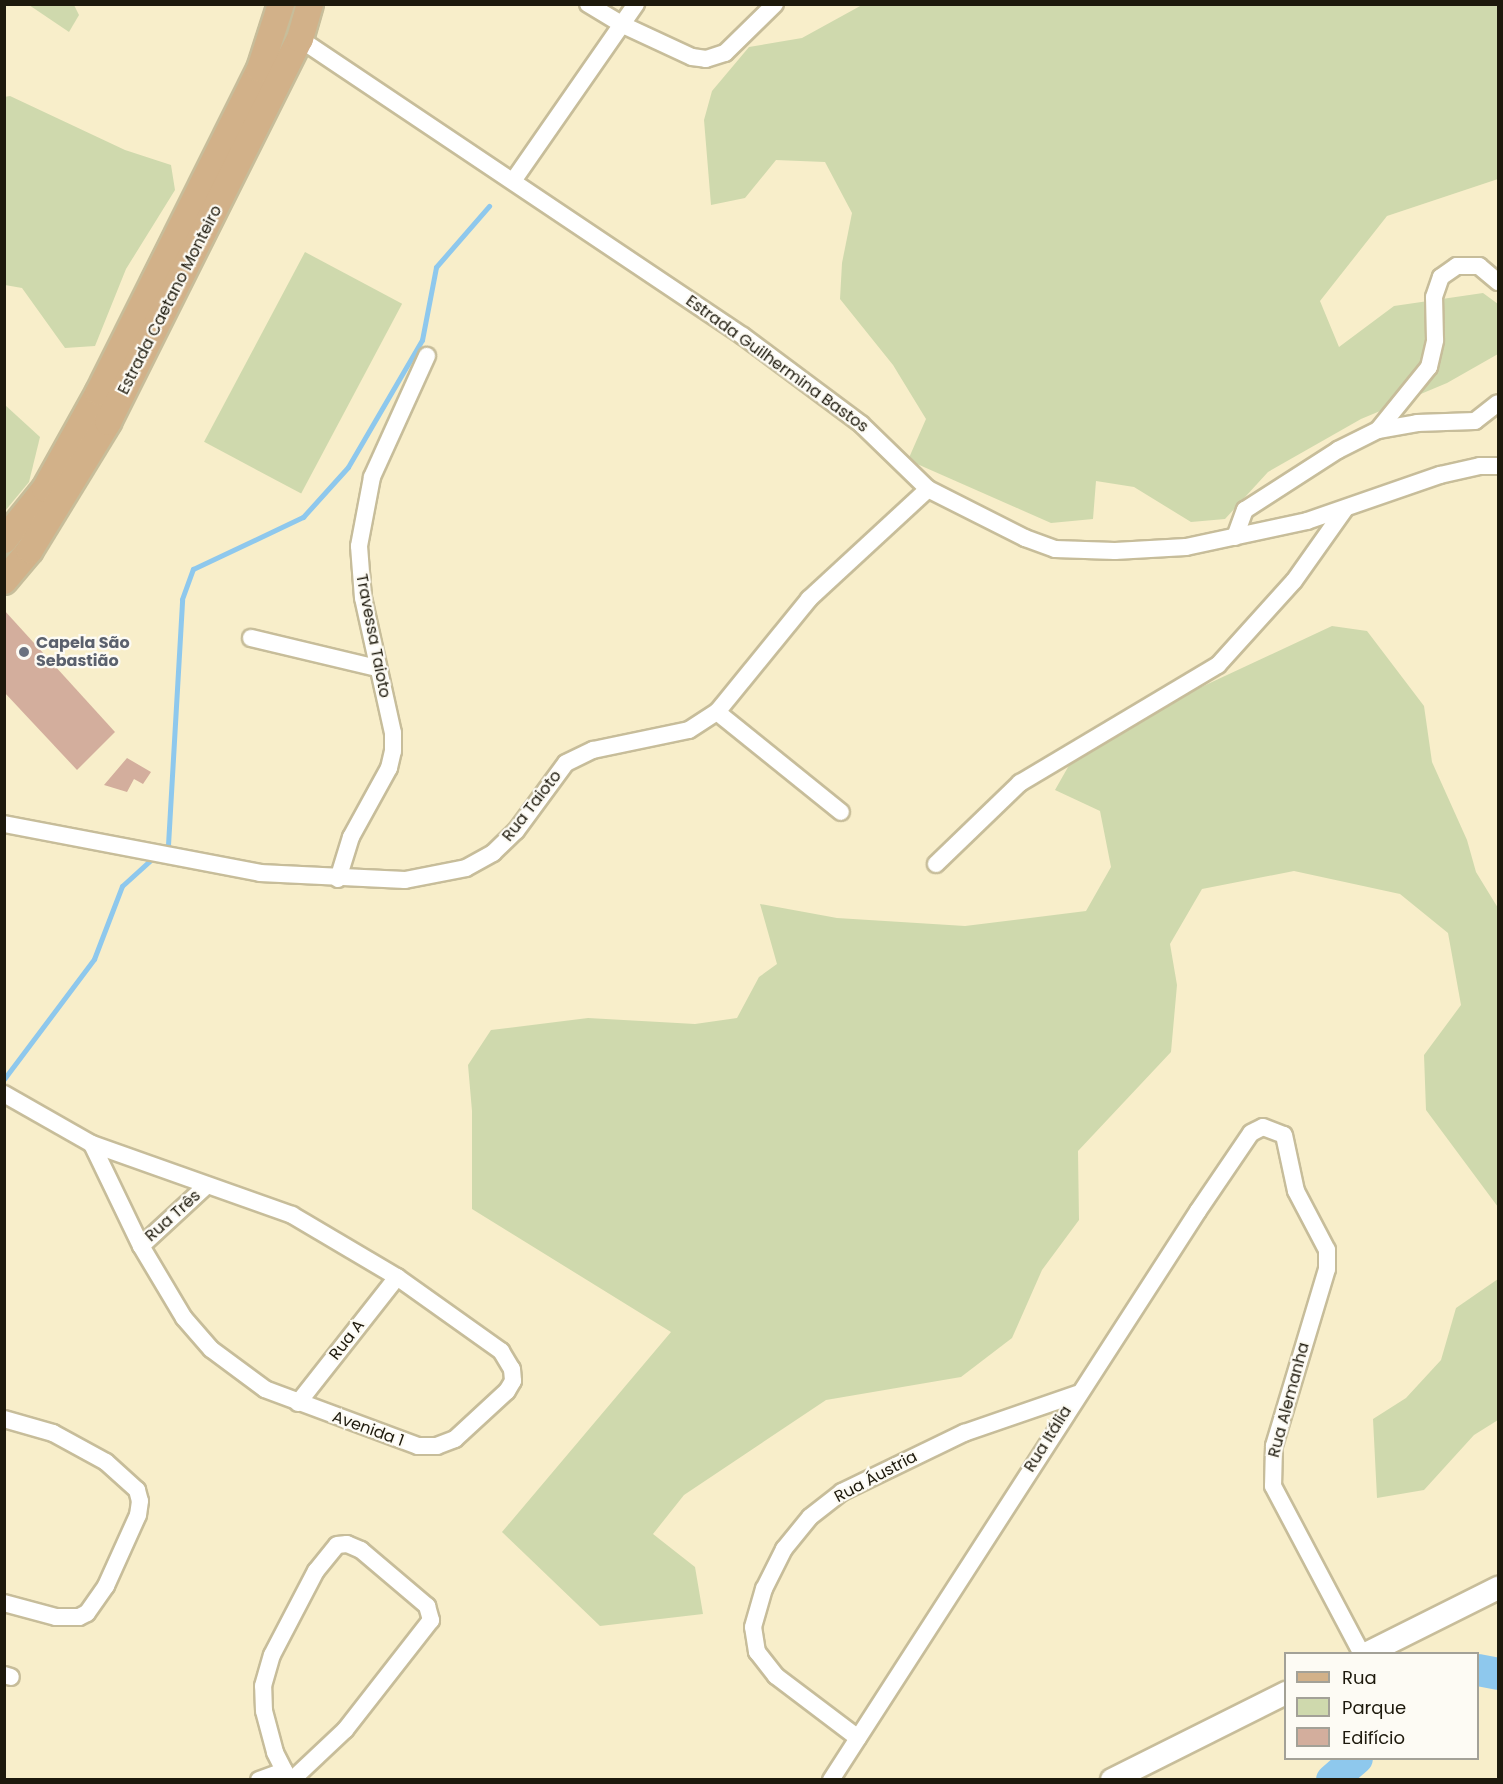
<!DOCTYPE html>
<html>
<head>
<meta charset="utf-8">
<style>
  body { margin:0 }
  #map { position:relative; width:1503px; height:1784px; overflow:hidden; background:#f8eeca; font-family:Poppins,sans-serif }
  div>[style] { position:absolute }
  [style*='--x'] { left:calc(var(--x)*1px); top:calc(var(--y)*1px); width:calc(var(--w)*1px); rotate:calc(var(--a)*1deg) }
  .green>* { inset:0; background:#cfd9ad; transform-origin:0 0 }
  .stream>* { height:5px; margin:-2.5px; padding:0 2.5px; transform-origin:2.5px; border-radius:2.5px; background:#8ec8ed }
  .river>* { height:32px; margin:-16px; padding:0 16px; transform-origin:16px; border-radius:16px; background:#8ec8ed }
  .building>* { inset:0; background:#d3ae9d }
  .roads { filter:drop-shadow(2px 0 #c7bd9a) drop-shadow(-2px 0 #c7bd9a) drop-shadow(0 2px #c7bd9a) drop-shadow(0 -2px #c7bd9a) }
  .street>* { height:16px; margin:-8px; padding:0 8px; transform-origin:8px; border-radius:8px; background:#fff }
  .secondary>* { height:22px; margin:-11px; padding:0 11px; transform-origin:11px; border-radius:11px; background:#fff }
  .primary>* { height:26px; margin:-13px; padding:0 13px; transform-origin:13px; border-radius:13px; background:#d2b189 }
  .dots>* { width:16px; height:16px; translate:-50% -50%; box-sizing:border-box; border:3px solid #fdfbf4; border-radius:50% }
  span { translate:-50% -50%; white-space:nowrap; text-align:center; line-height:1.15; -webkit-text-stroke:4.5px #fdfbf4; paint-order:stroke }
  .street-label { font-size:16px; color:#1d190c }
  .worship-label { font-size:16px; color:#5b616d; font-weight:700 }
  .left { translate:0 -50%; text-align:left }
  .frame { position:absolute; inset:0; border:6px solid #1d190c; pointer-events:none }
  .legend { position:absolute; left:1284px; top:1652px; width:195px; height:108px; box-sizing:border-box; background:#fdfbf4; border:2px solid #a3a197; margin:0; padding:8px 10px; list-style:none; font-size:18px; color:#1d190c }
  .legend li { display:flex; align-items:center; gap:12px; height:30px }
  .legend b { width:30px; border:2px solid #a3a197 }
</style>
</head>
<body>
<div id="map">
  <div class="green">
    <div style="clip-path:polygon(29px 5px,74px 5px,79px 15px,69px 32px)"></div>
    <div style="clip-path:polygon(862px 5px,1498px 5px,1498px 179px,1387px 216px,1320px 301px,1339px 347px,1394px 306px,1483px 293px,1498px 304px,1498px 354px,1447px 383px,1361px 419px,1268px 472px,1225px 519px,1191px 522px,1134px 487px,1096px 481px,1093px 519px,1051px 523px,908px 460px,926px 419px,893px 365px,840px 299px,842px 263px,852px 213px,825px 162px,776px 160px,745px 198px,711px 205px,704px 120px,712px 91px,749px 47px,802px 38px)"></div>
    <div style="clip-path:polygon(10px 96px,125px 150px,171px 165px,175px 190px,126px 269px,95px 346px,65px 348px,22px 288px,5px 285px,4px 97px)"></div>
    <div style="left:305px;top:252px;width:110px;height:215px;rotate:28deg"></div>
    <div style="clip-path:polygon(5px 405px,40px 437px,29px 482px,5px 511px)"></div>
    <div style="clip-path:polygon(1332px 626px,1367px 631px,1424px 706px,1432px 762px,1467px 840px,1476px 872px,1498px 908px,1498px 1207px,1426px 1110px,1424px 1055px,1461px 1005px,1448px 933px,1400px 894px,1294px 871px,1202px 889px,1170px 944px,1177px 985px,1171px 1052px,1078px 1151px,1079px 1220px,1042px 1270px,1012px 1338px,961px 1377px,826px 1400px,684px 1495px,653px 1534px,695px 1567px,703px 1614px,600px 1626px,502px 1532px,671px 1332px,472px 1209px,472px 1111px,468px 1065px,491px 1030px,588px 1018px,695px 1024px,737px 1018px,759px 977px,777px 964px,760px 904px,837px 918px,965px 926px,1086px 911px,1111px 867px,1100px 811px,1055px 790px,1076px 753px,1167px 703px)"></div>
    <div style="clip-path:polygon(1498px 1279px,1498px 1420px,1474px 1435px,1424px 1490px,1377px 1498px,1373px 1419px,1406px 1398px,1441px 1360px,1456px 1308px)"></div>
  </div>
  <div class="stream">
    <div style="--x:161;--y:851;--w:9;--a:-41"></div>
    <div style="--x:168;--y:845;--w:246;--a:-86.7"></div>
    <div style="--x:182;--y:599;--w:32;--a:-70"></div>
    <div style="--x:193;--y:569;--w:122;--a:-25.3"></div>
    <div style="--x:303;--y:517;--w:67;--a:-48"></div>
    <div style="--x:348;--y:467;--w:147;--a:-59.8"></div>
    <div style="--x:422;--y:340;--w:74;--a:-79.1"></div>
    <div style="--x:436;--y:267;--w:81;--a:-49"></div>
    <div style="--x:4;--y:1079;--w:150;--a:-53.1"></div>
    <div style="--x:94;--y:959;--w:78;--a:-69"></div>
    <div style="--x:122;--y:886;--w:43;--a:-42.2"></div>
  </div>
  <div class="river">
    <div style="--x:1478;--y:1670;--w:20;--a:11"></div>
    <div style="--x:1332;--y:1780;--w:33;--a:-41"></div>
  </div>
  <div class="building">
    <div style="clip-path:polygon(4px 610px,115px 732px,77px 770px,4px 692px)"></div>
    <div style="clip-path:polygon(127px 758px,151px 772px,143px 784px,134px 779px,127px 792px,104px 785px)"></div>
  </div>
  <div class="roads">
    <div class="street">
      <div style="--x:588;--y:4;--w:41;--a:31"></div>
      <div style="--x:623;--y:25;--w:76;--a:24.9"></div>
      <div style="--x:692;--y:57;--w:14;--a:8"></div>
      <div style="--x:706;--y:59;--w:20;--a:-18"></div>
      <div style="--x:725;--y:53;--w:70;--a:-44.4"></div>
      <div style="--x:300;--y:39;--w:533;--a:33.84"></div>
      <div style="--x:743;--y:336;--w:147;--a:36.7"></div>
      <div style="--x:861;--y:424;--w:93;--a:44.1"></div>
      <div style="--x:928;--y:489;--w:109;--a:26.8"></div>
      <div style="--x:1025;--y:538;--w:32;--a:20"></div>
      <div style="--x:1055;--y:549;--w:60;--a:1.9"></div>
      <div style="--x:1115;--y:551;--w:71;--a:-3.2"></div>
      <div style="--x:1186;--y:547;--w:124;--a:-12.1"></div>
      <div style="--x:1307;--y:521;--w:141;--a:-19.1"></div>
      <div style="--x:1440;--y:475;--w:41;--a:-12.7"></div>
      <div style="--x:1480;--y:466;--w:18;--a:0"></div>
      <div style="--x:513;--y:181;--w:216;--a:-55.2"></div>
      <div style="--x:1378;--y:430;--w:81;--a:-51"></div>
      <div style="--x:1429;--y:367;--w:28;--a:-77"></div>
      <div style="--x:1435;--y:340;--w:43;--a:-91.3"></div>
      <div style="--x:1434;--y:297;--w:21;--a:-71"></div>
      <div style="--x:1441;--y:277;--w:19;--a:-35"></div>
      <div style="--x:1457;--y:266;--w:22;--a:0"></div>
      <div style="--x:1479;--y:266;--w:25;--a:40"></div>
      <div style="--x:1235;--y:537;--w:29;--a:-70"></div>
      <div style="--x:1245;--y:510;--w:111;--a:-32.8"></div>
      <div style="--x:1338;--y:450;--w:45;--a:-26.6"></div>
      <div style="--x:1378;--y:430;--w:40;--a:-10"></div>
      <div style="--x:1417;--y:423;--w:58;--a:-2"></div>
      <div style="--x:1475;--y:421;--w:29;--a:-38"></div>
      <div style="--x:251;--y:638;--w:130;--a:13.4"></div>
      <div style="--x:717;--y:712;--w:159;--a:38.9"></div>
      <div style="--x:4;--y:824;--w:261;--a:10.8"></div>
      <div style="--x:260;--y:873;--w:145;--a:2.8"></div>
      <div style="--x:405;--y:880;--w:62;--a:-11.1"></div>
      <div style="--x:466;--y:868;--w:31;--a:-29"></div>
      <div style="--x:493;--y:853;--w:32;--a:-44"></div>
      <div style="--x:516;--y:831;--w:84;--a:-53.7"></div>
      <div style="--x:566;--y:763;--w:30;--a:-26"></div>
      <div style="--x:593;--y:750;--w:98;--a:-11.8"></div>
      <div style="--x:689;--y:730;--w:33;--a:-33"></div>
      <div style="--x:717;--y:712;--w:146;--a:-50.8"></div>
      <div style="--x:809;--y:599;--w:162;--a:-42.7"></div>
      <div style="--x:936;--y:864;--w:117;--a:-44"></div>
      <div style="--x:1020;--y:783;--w:230;--a:-30.8"></div>
      <div style="--x:1218;--y:665;--w:113;--a:-47.9"></div>
      <div style="--x:1294;--y:581;--w:88;--a:-54.7"></div>
      <div style="--x:338;--y:879;--w:44;--a:-72.8"></div>
      <div style="--x:351;--y:837;--w:79;--a:-61.2"></div>
      <div style="--x:389;--y:768;--w:17;--a:-77"></div>
      <div style="--x:393;--y:751;--w:18;--a:-90"></div>
      <div style="--x:393;--y:733;--w:138;--a:-102.5"></div>
      <div style="--x:363;--y:598;--w:52;--a:-94.4"></div>
      <div style="--x:359;--y:546;--w:70;--a:-79.3"></div>
      <div style="--x:372;--y:477;--w:133;--a:-65.6"></div>
      <div style="--x:4;--y:1094;--w:101;--a:29.6"></div>
      <div style="--x:92;--y:1144;--w:212;--a:19.5"></div>
      <div style="--x:292;--y:1215;--w:122;--a:30.6"></div>
      <div style="--x:397;--y:1277;--w:128;--a:35.4"></div>
      <div style="--x:501;--y:1351;--w:21;--a:59"></div>
      <div style="--x:512;--y:1369;--w:12;--a:85"></div>
      <div style="--x:513;--y:1381;--w:12;--a:121"></div>
      <div style="--x:507;--y:1391;--w:71;--a:137.3"></div>
      <div style="--x:455;--y:1439;--w:19;--a:159"></div>
      <div style="--x:437;--y:1446;--w:19;--a:180"></div>
      <div style="--x:418;--y:1446;--w:163;--a:-159.6"></div>
      <div style="--x:265;--y:1389;--w:67;--a:-143.5"></div>
      <div style="--x:211;--y:1349;--w:41;--a:-131.1"></div>
      <div style="--x:184;--y:1318;--w:84;--a:-120.8"></div>
      <div style="--x:141;--y:1246;--w:113;--a:-115.7"></div>
      <div style="--x:141;--y:1246;--w:88;--a:-42.7"></div>
      <div style="--x:298;--y:1403;--w:160;--a:-51.8"></div>
      <div style="--x:4;--y:1419;--w:51;--a:15.9"></div>
      <div style="--x:53;--y:1433;--w:60;--a:28.7"></div>
      <div style="--x:106;--y:1462;--w:42;--a:42.1"></div>
      <div style="--x:137;--y:1490;--w:11;--a:75"></div>
      <div style="--x:140;--y:1501;--w:14;--a:98"></div>
      <div style="--x:138;--y:1515;--w:78;--a:114.3"></div>
      <div style="--x:106;--y:1586;--w:33;--a:125"></div>
      <div style="--x:87;--y:1613;--w:9;--a:153"></div>
      <div style="--x:79;--y:1617;--w:23;--a:180"></div>
      <div style="--x:56;--y:1617;--w:54;--a:-164.9"></div>
      <div style="--x:4;--y:1675;--w:7;--a:16"></div>
      <div style="--x:858;--y:1738;--w:103;--a:-142.9"></div>
      <div style="--x:776;--y:1676;--w:31;--a:-128"></div>
      <div style="--x:757;--y:1652;--w:25;--a:-99"></div>
      <div style="--x:753;--y:1627;--w:40;--a:-74"></div>
      <div style="--x:764;--y:1589;--w:45;--a:-63.4"></div>
      <div style="--x:784;--y:1549;--w:41;--a:-50.9"></div>
      <div style="--x:810;--y:1517;--w:41;--a:-38"></div>
      <div style="--x:842;--y:1492;--w:136;--a:-25.8"></div>
      <div style="--x:964;--y:1433;--w:120;--a:-19"></div>
      <div style="--x:259;--y:1780;--w:27;--a:-20"></div>
      <div style="--x:289;--y:1780;--w:31;--a:-117"></div>
      <div style="--x:275;--y:1752;--w:42;--a:-105"></div>
      <div style="--x:264;--y:1711;--w:25;--a:-92"></div>
      <div style="--x:263;--y:1686;--w:32;--a:-74"></div>
      <div style="--x:272;--y:1655;--w:95;--a:-62.4"></div>
      <div style="--x:316;--y:1571;--w:33;--a:-51"></div>
      <div style="--x:337;--y:1545;--w:10;--a:-6"></div>
      <div style="--x:347;--y:1544;--w:15;--a:23"></div>
      <div style="--x:361;--y:1550;--w:87;--a:40.3"></div>
      <div style="--x:427;--y:1606;--w:15;--a:74"></div>
      <div style="--x:431;--y:1620;--w:140;--a:128"></div>
      <div style="--x:345;--y:1730;--w:73;--a:136.7"></div>
      <div style="--x:831;--y:1780;--w:677;--a:-57.18"></div>
      <div style="--x:1198;--y:1211;--w:94;--a:-55.8"></div>
      <div style="--x:1251;--y:1133;--w:13;--a:-27"></div>
      <div style="--x:1263;--y:1127;--w:22;--a:21"></div>
      <div style="--x:1284;--y:1135;--w:57;--a:77.9"></div>
      <div style="--x:1296;--y:1191;--w:67;--a:62.3"></div>
      <div style="--x:1327;--y:1250;--w:19;--a:90"></div>
      <div style="--x:1327;--y:1269;--w:185;--a:106.7"></div>
      <div style="--x:1274;--y:1446;--w:40;--a:91.4"></div>
      <div style="--x:1273;--y:1486;--w:190;--a:62.1"></div>
    </div>
    <div class="secondary">
      <div style="--x:1366;--y:1654;--w:148;--a:-26.6"></div>
      <div style="--x:1112;--y:1780;--w:195;--a:-26.6"></div>
    </div>
    <div class="primary">
      <div style="--x:4;--y:540;--w:65;--a:-51.2"></div>
      <div style="--x:45;--y:489;--w:111;--a:-60.9"></div>
      <div style="--x:99;--y:392;--w:361;--a:-63.5"></div>
      <div style="--x:260;--y:69;--w:68;--a:-72.1"></div>
      <div style="--x:4;--y:581;--w:40;--a:-50"></div>
      <div style="--x:30;--y:550;--w:150;--a:-58.6"></div>
      <div style="--x:108;--y:422;--w:428;--a:-63.4"></div>
      <div style="--x:300;--y:39;--w:36;--a:-74"></div>
    </div>
  </div>
  <div class="dots">
    <div style="left:24px;top:652px;background:#6b7280"></div>
  </div>
  <div class="street-label">
    <span style="left:170px;top:300px;rotate:-63deg">Estrada Caetano Monteiro</span>
    <span style="left:777px;top:364px;rotate:36deg">Estrada Guilhermina Bastos</span>
    <span style="left:373px;top:636px;rotate:79deg">Travessa Taioto</span>
    <span style="left:532px;top:806px;rotate:-52deg">Rua Taioto</span>
    <span style="left:173px;top:1216px;rotate:-42deg">Rua Três</span>
    <span style="left:347px;top:1340px;rotate:-52deg">Rua A</span>
    <span style="left:1289px;top:1400px;rotate:-75deg">Rua Alemanha</span>
    <span style="left:368px;top:1429px;rotate:20deg">Avenida 1</span>
    <span style="left:1048px;top:1439px;rotate:-58deg">Rua Itália</span>
    <span style="left:876px;top:1477px;rotate:-28deg">Rua Áustria</span>
  </div>
  <div class="worship-label">
    <span class="left" style="left:36px;top:652px">Capela São<br>Sebastião</span>
  </div>
  <div class="frame"></div>
  <ul class="legend">
  <li><b style="height:8px;background:#d2b189"></b>Rua</li>
  <li><b style="height:16px;background:#cfd9ad"></b>Parque</li>
  <li><b style="height:16px;background:#d3ae9d"></b>Edifício</li>
  </ul>
</div>
</body>
</html>
